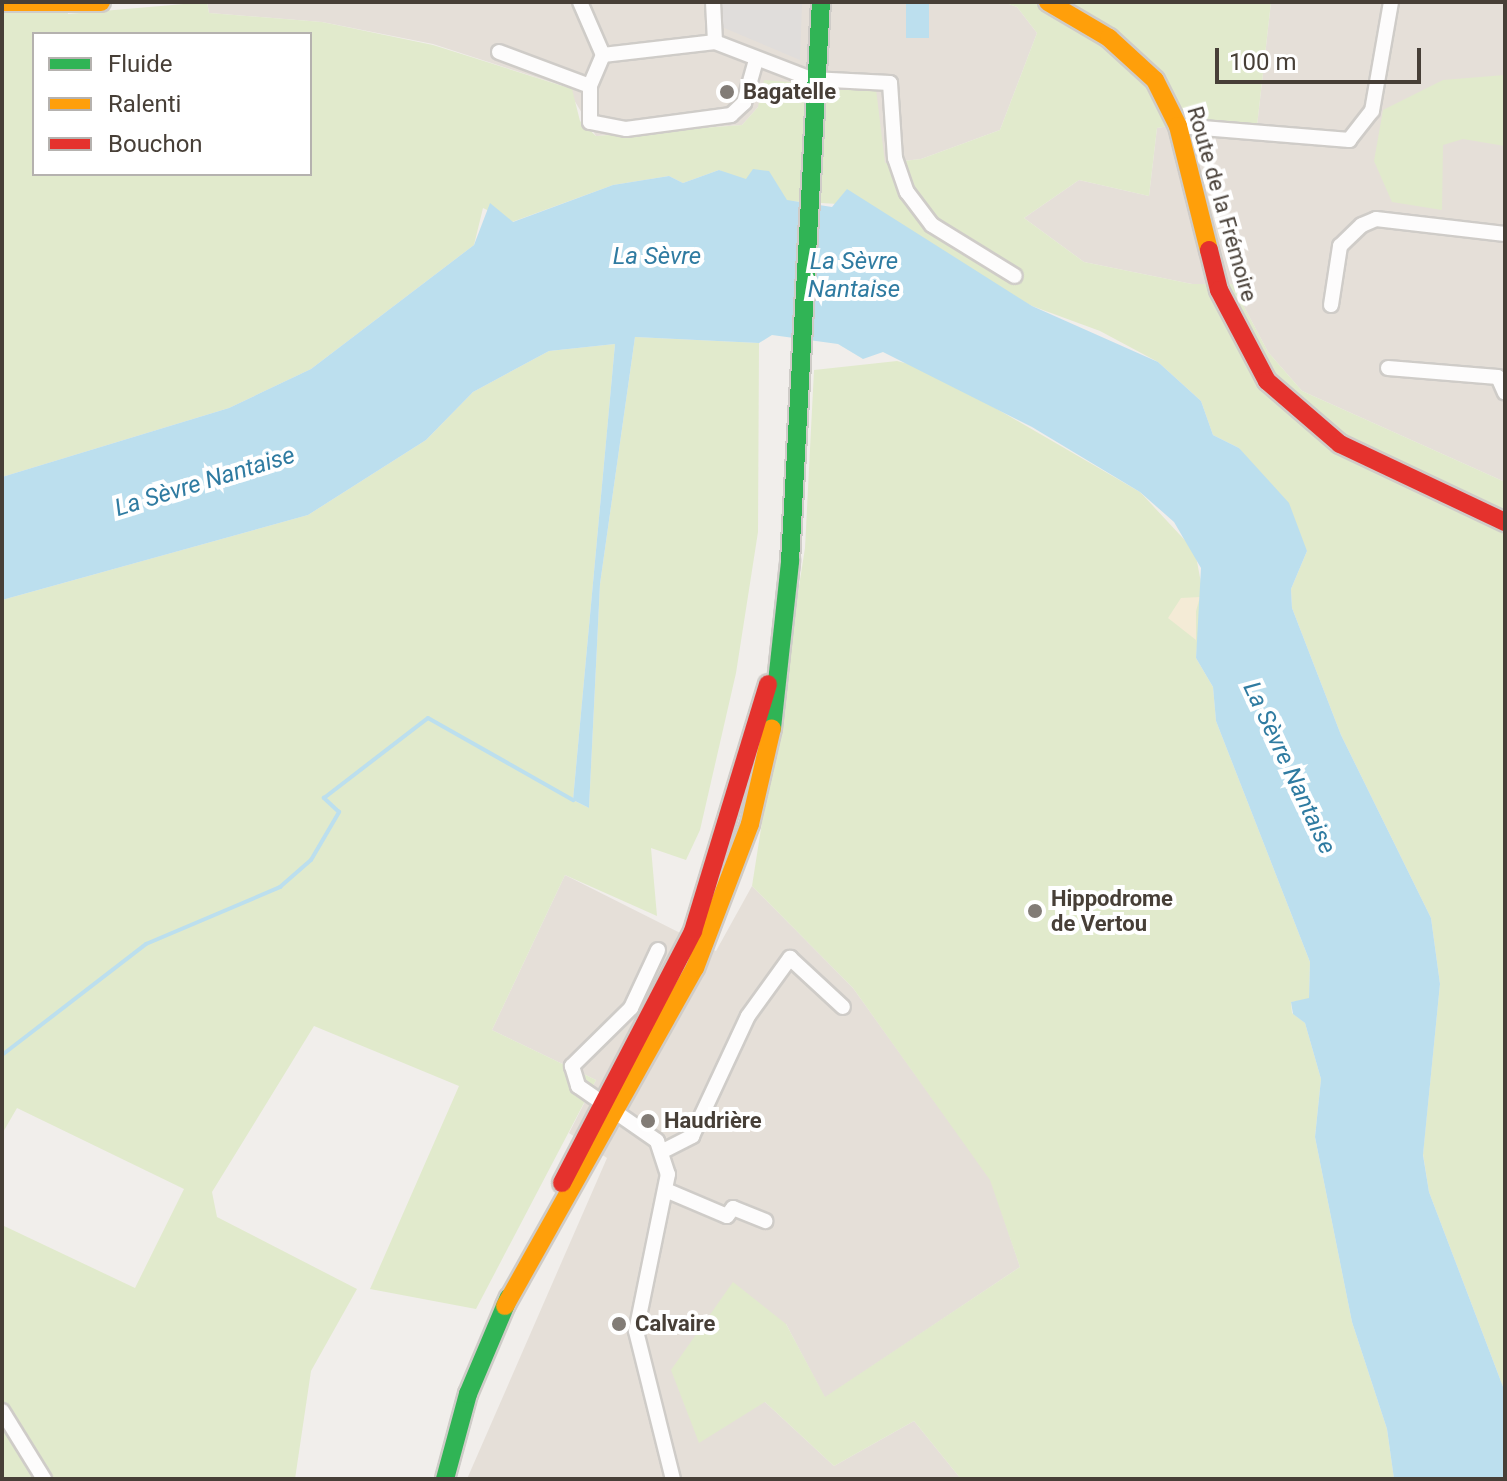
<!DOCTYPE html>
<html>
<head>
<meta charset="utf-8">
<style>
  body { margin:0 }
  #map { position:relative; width:1507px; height:1481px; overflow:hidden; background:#f1eeeb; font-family:Roboto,sans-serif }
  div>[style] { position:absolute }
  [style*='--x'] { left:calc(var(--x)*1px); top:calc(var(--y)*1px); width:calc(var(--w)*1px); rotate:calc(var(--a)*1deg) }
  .residential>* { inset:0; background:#e5dfd8 }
  .green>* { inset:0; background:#e1eacc }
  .sand>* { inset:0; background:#f4ebd6 }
  .parking>* { inset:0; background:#e0dddb }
  .water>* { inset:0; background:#bcdfee; transform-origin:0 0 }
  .stream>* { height:4px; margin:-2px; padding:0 2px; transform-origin:2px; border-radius:2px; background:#bcdfee }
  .roads { filter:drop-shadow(2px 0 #cfccc8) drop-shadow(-2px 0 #cfccc8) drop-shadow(0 2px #cfccc8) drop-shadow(0 -2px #cfccc8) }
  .street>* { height:14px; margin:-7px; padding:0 7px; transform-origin:7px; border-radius:7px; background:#fdfcfc }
  .fast>* { height:18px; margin:-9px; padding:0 9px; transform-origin:9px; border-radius:9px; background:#30b455 }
  .slow>* { height:18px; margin:-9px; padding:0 9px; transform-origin:9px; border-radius:9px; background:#ff9f0a }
  .jam>* { height:18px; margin:-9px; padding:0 9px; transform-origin:9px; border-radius:9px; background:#e5322d }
  .dots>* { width:22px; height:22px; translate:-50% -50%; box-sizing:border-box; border:4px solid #fff; border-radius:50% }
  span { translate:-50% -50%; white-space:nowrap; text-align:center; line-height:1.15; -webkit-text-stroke:8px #fff; paint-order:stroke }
  .poi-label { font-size:22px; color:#473f37; font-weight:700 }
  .left { translate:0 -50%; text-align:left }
  .street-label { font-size:22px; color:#473f37 }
  .water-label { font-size:24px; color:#2f7ba1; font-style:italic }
  .frame { position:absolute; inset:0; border:4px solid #473f37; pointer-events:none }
  .legend { position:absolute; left:32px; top:32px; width:280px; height:144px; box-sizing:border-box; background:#fff; border:2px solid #b5b2af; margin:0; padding:10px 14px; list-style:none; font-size:24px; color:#473f37 }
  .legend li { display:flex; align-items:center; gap:16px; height:40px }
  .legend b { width:40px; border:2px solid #b5b2af }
  .scale { position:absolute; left:1215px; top:48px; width:206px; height:36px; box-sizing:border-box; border:4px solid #473f37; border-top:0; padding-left:10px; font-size:24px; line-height:28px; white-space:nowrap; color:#473f37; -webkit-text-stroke:6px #fff; paint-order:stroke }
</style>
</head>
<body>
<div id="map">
  <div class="residential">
    <div style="clip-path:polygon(207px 2px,1003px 2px,1017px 7px,1037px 33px,1000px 130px,921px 159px,885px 163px,758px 107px,742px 125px,596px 136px,566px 87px,433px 44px,322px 22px,209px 13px)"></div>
    <div style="clip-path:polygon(1271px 2px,1505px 2px,1505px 482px,1302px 391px,1268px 352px,1232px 284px,1192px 284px,1084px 262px,1024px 218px,1079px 180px,1149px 196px,1157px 128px,1207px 120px,1257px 126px)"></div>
    <div style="clip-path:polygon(565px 875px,716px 951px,752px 886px,853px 988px,991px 1180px,1020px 1267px,825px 1398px,786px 1324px,765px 1402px,834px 1466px,914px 1421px,961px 1479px,467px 1479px,607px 1158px,569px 1133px,596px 1080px,492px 1030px)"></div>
  </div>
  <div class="green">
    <div style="clip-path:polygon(evenodd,2px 2px,67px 2px,68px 14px,207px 2px,209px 13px,322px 22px,433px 45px,572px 89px,580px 121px,596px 136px,742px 125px,758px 107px,764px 80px,876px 89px,885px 163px,921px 159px,1000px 130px,1037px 33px,1017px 7px,1003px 2px,1271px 2px,1257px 126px,1207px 120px,1157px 128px,1149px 196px,1079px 180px,1024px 218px,1084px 262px,1192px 284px,1232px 284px,1268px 352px,1302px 391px,1505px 482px,1505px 1392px,1429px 1192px,1423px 1154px,1440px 984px,1431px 918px,1341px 735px,1292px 608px,1291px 589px,1307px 551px,1239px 448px,1213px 435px,1201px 401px,1158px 362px,1100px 331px,1032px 306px,838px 204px,787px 201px,719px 170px,683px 183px,669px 176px,613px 185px,512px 222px,483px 208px,474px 245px,311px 369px,229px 408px,2px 477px,2px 2px,34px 34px,310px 34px,310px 174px,34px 174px,34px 34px)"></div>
    <div style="clip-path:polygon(1505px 75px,1505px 146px,1463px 139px,1443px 145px,1442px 210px,1392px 202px,1374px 161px,1383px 110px,1443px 80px)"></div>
    <div style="clip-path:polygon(635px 337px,759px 343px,758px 532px,736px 673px,700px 830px,686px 860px,651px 848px,657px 916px,565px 875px,492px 1030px,596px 1080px,476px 1309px,370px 1289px,459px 1086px,314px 1026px,212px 1192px,217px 1217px,357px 1289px,311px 1371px,295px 1479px,2px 1479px,2px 1225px,135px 1288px,184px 1189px,17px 1108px,2px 1134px,2px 600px,308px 515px,426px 440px,473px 392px,549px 351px,615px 344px,573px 800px,589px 808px,600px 584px)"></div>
    <div style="clip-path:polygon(897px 361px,928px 369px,1140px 492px,1195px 551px,1202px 588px,1196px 658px,1213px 687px,1216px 721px,1310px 962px,1309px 999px,1291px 1002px,1292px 1013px,1305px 1023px,1321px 1079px,1315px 1137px,1352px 1322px,1387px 1429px,1394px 1479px,961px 1479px,914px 1421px,834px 1466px,765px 1402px,699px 1443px,671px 1370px,733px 1282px,786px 1324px,825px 1397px,1020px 1267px,990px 1180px,853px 988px,752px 886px,805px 548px,814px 370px)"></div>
  </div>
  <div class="sand">
    <div style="clip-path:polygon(1200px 597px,1196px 611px,1196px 640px,1168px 618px,1181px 598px)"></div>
  </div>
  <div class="parking">
    <div style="clip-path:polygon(721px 2px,802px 2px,800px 60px,722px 27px)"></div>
  </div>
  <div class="water">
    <div style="left:906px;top:2px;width:23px;height:36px"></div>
    <div style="clip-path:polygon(753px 169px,769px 171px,787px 200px,832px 207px,847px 189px,1032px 306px,1158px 362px,1201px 401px,1213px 435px,1239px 448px,1289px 503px,1307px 551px,1291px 589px,1292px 608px,1341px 735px,1431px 918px,1440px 984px,1423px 1155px,1429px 1192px,1505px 1392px,1505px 1479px,1394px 1479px,1387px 1429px,1352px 1322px,1315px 1137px,1321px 1079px,1305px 1023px,1293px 1014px,1291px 1002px,1309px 998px,1310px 962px,1216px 721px,1213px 687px,1196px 658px,1201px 568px,1174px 522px,1140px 492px,1032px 427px,883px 352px,863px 359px,838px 344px,772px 335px,759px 343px,635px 337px,600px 584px,589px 808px,573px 800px,615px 344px,549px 351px,473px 392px,426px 440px,308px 515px,2px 600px,2px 477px,229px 408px,311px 369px,474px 245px,490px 203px,513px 222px,613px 185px,669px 176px,683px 183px,719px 170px,746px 179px)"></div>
  </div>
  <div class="stream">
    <div style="--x:2;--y:1055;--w:182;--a:-37.6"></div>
    <div style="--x:146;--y:944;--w:146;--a:-23"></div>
    <div style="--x:280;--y:887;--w:41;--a:-41.1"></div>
    <div style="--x:311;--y:860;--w:56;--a:-59.7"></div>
    <div style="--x:339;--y:812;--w:21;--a:-137"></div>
    <div style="--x:324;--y:798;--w:131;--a:-37.6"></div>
    <div style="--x:428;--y:718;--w:167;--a:29.5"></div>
  </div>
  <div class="roads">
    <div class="street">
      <div style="--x:580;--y:2;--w:58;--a:66.5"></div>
      <div style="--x:603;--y:55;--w:113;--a:-6.6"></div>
      <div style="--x:715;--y:42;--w:103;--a:21.1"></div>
      <div style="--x:811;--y:79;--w:79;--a:2.9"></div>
      <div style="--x:890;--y:83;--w:75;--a:86.2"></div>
      <div style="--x:895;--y:158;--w:36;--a:71"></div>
      <div style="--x:907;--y:192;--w:41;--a:52.9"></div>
      <div style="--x:932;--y:225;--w:97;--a:31.6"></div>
      <div style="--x:713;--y:2;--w:40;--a:87.1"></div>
      <div style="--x:499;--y:52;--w:97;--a:20.5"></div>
      <div style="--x:603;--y:55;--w:34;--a:113"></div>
      <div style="--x:590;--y:86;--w:36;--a:90"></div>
      <div style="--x:590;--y:122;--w:37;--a:11"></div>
      <div style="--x:626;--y:129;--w:106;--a:-7.6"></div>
      <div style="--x:731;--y:115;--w:18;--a:-43"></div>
      <div style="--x:744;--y:103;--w:45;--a:-74.4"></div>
      <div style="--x:1178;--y:126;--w:172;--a:4.7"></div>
      <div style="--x:1349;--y:140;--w:37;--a:-52"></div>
      <div style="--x:1372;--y:111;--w:111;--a:-80.1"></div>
      <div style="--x:1331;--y:305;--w:60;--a:-81.3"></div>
      <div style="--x:1340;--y:246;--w:30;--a:-44"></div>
      <div style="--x:1362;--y:225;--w:15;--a:-23"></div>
      <div style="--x:1376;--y:219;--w:130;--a:6.6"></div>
      <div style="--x:1388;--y:368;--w:110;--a:4.7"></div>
      <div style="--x:1498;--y:377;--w:17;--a:66"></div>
      <div style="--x:658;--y:950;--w:64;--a:115"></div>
      <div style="--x:631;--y:1008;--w:83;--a:135.5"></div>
      <div style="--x:572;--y:1066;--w:21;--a:73"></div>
      <div style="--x:578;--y:1086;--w:96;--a:34.8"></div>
      <div style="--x:657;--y:1141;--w:35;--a:72"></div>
      <div style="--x:668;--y:1174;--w:160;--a:101.5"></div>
      <div style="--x:636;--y:1331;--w:153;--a:76"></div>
      <div style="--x:663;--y:1151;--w:33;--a:-27"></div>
      <div style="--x:692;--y:1136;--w:132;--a:-65"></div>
      <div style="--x:748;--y:1016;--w:72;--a:-54.1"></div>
      <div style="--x:790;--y:958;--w:72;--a:42.8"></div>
      <div style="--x:668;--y:1191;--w:64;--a:23"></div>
      <div style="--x:727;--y:1216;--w:10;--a:-53"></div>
      <div style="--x:733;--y:1208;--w:35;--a:22"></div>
      <div style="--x:2;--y:1411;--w:80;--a:58.3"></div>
    </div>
    <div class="fast">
      <div style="--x:772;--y:728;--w:168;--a:-83.8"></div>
      <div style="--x:790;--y:561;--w:560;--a:-86.83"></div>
      <div style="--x:445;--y:1479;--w:88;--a:-74.9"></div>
      <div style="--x:468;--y:1394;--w:105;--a:-67.1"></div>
    </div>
    <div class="slow">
      <div style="--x:2;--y:2;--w:99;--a:0"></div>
      <div style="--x:1048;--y:2;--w:71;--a:30.5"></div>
      <div style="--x:1109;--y:38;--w:62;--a:42.4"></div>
      <div style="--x:1155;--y:80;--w:51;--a:63.4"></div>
      <div style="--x:1178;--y:126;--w:128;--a:76"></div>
      <div style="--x:505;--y:1306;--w:388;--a:-60.7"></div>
      <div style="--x:695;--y:968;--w:154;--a:-69.1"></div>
      <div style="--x:750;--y:824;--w:98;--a:-77.1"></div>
    </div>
    <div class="jam">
      <div style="--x:1209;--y:250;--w:41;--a:76"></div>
      <div style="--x:1219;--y:290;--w:103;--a:62.2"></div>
      <div style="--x:1267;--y:381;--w:96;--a:40.8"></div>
      <div style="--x:1340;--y:444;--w:183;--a:25.3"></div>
      <div style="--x:562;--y:1183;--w:284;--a:-62.5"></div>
      <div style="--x:693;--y:931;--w:258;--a:-73.1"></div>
    </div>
  </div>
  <div class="dots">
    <div style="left:727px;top:92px;background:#827c76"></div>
    <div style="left:1035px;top:911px;background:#827c76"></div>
    <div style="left:648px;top:1121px;background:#827c76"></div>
    <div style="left:619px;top:1324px;background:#827c76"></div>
  </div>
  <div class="poi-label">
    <span class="left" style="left:743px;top:92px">Bagatelle</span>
    <span class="left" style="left:1051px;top:911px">Hippodrome<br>de Vertou</span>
    <span class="left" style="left:664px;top:1121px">Haudrière</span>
    <span class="left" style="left:635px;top:1324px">Calvaire</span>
  </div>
  <div class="street-label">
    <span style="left:1222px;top:204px;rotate:74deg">Route de la Frémoire</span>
  </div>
  <div class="water-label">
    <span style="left:657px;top:257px">La Sèvre</span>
    <span style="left:854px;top:276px">La Sèvre<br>Nantaise</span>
    <span style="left:205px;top:482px;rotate:-17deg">La Sèvre Nantaise</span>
    <span style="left:1289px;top:768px;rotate:65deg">La Sèvre Nantaise</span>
  </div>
  <div class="frame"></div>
  <ul class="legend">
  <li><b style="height:10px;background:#30b455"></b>Fluide</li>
  <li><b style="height:10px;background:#ff9f0a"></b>Ralenti</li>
  <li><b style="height:10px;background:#e5322d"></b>Bouchon</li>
  </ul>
  <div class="scale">100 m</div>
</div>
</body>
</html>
